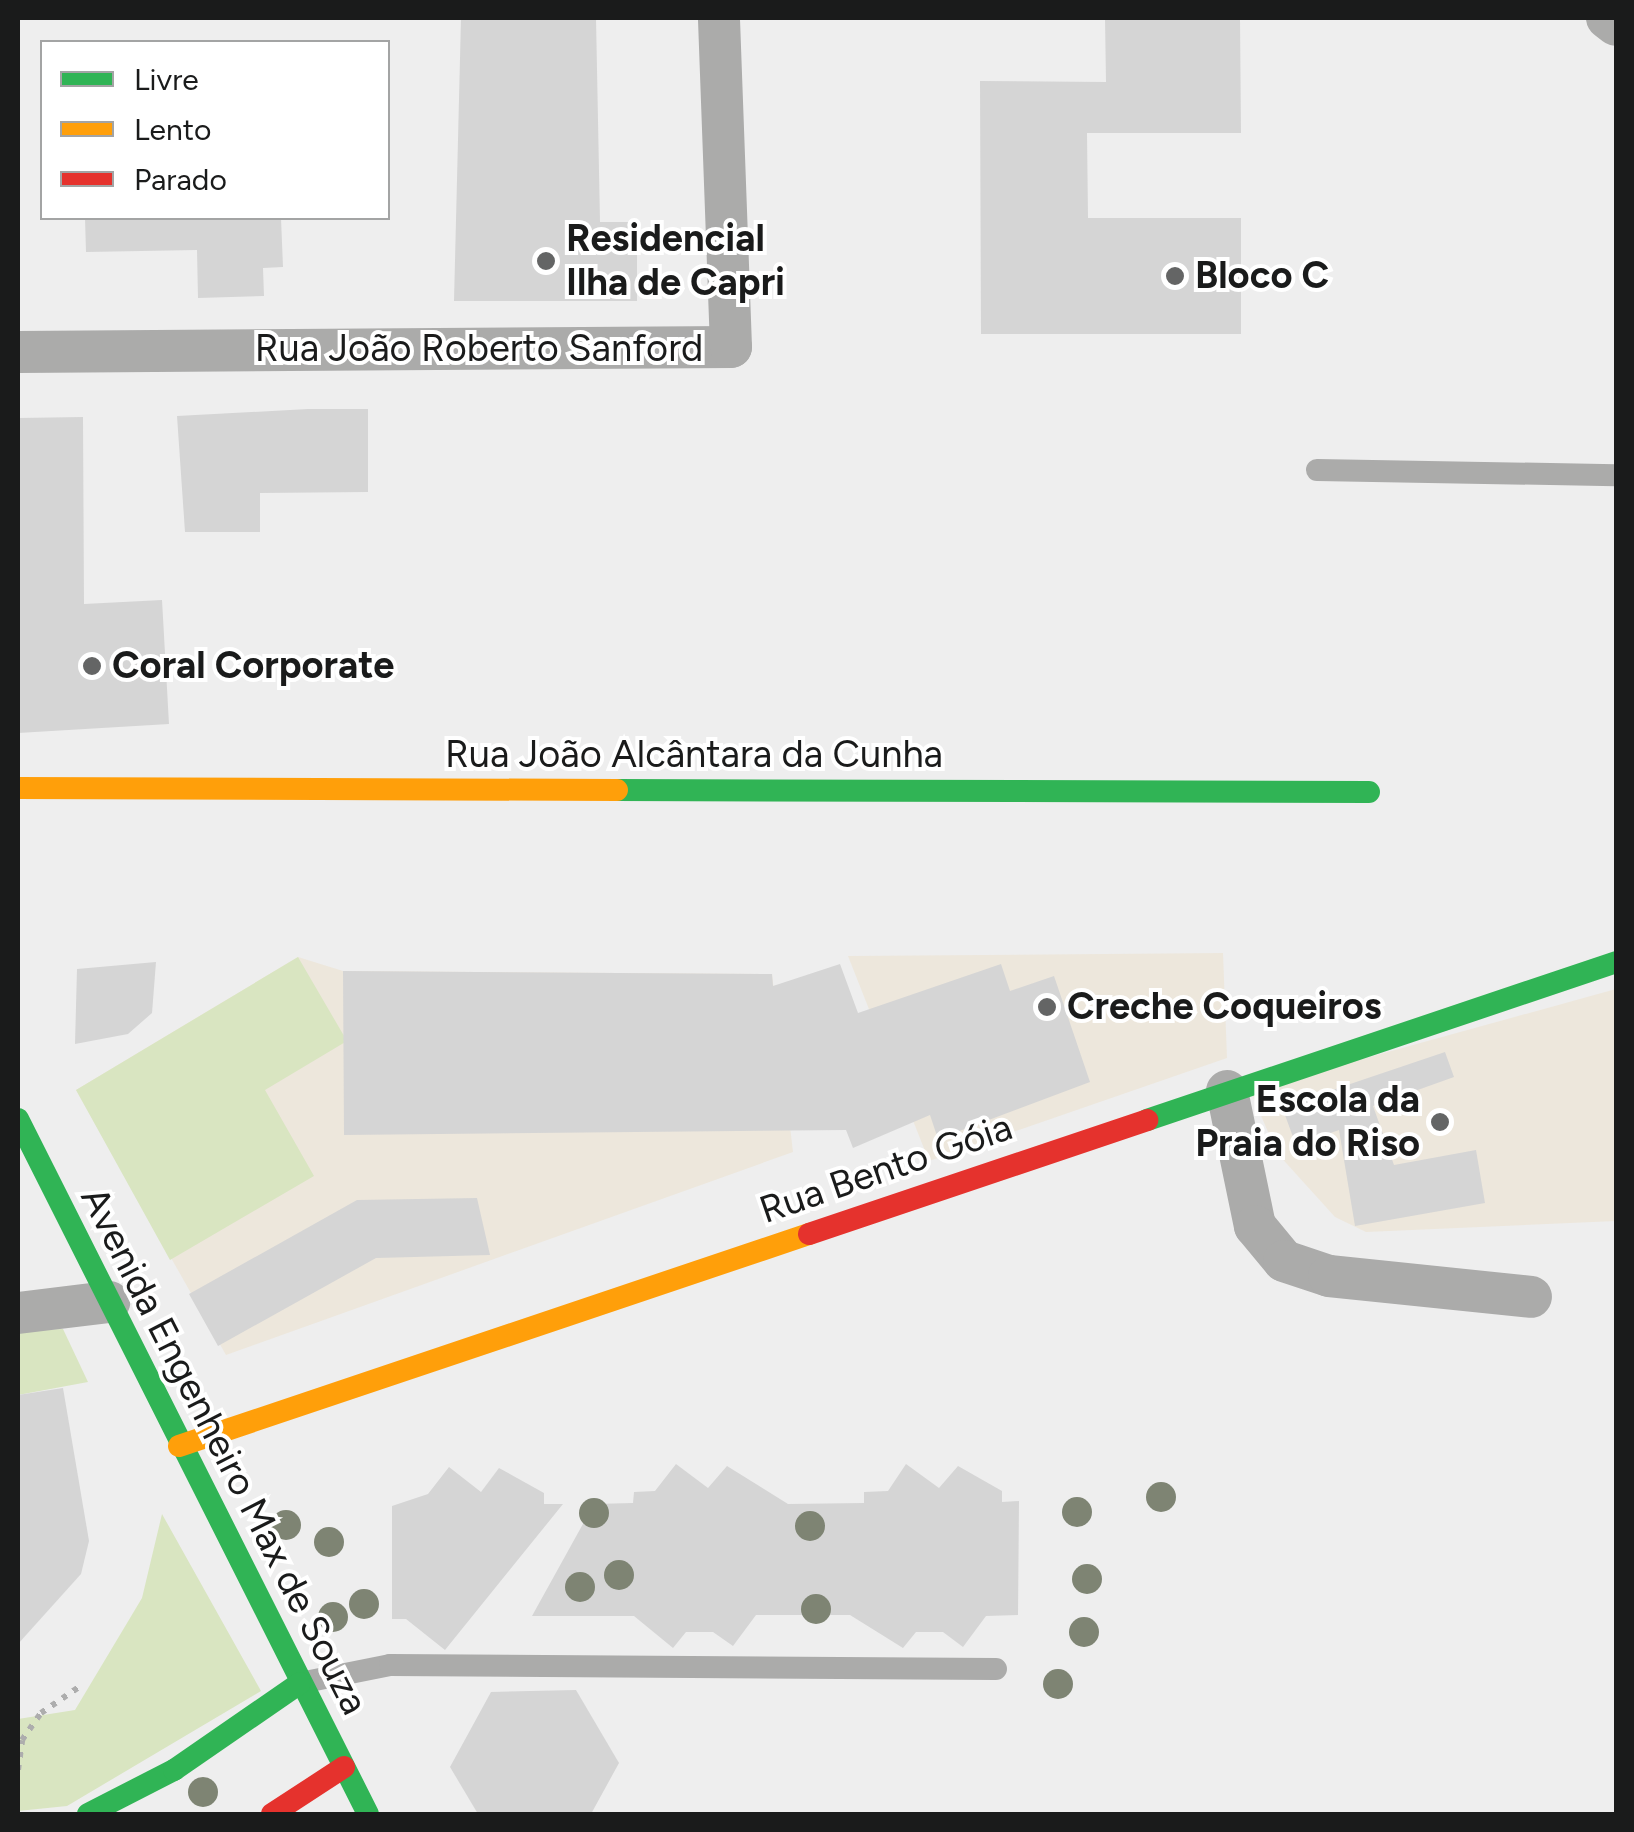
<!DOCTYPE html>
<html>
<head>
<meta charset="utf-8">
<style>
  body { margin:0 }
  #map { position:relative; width:1634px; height:1832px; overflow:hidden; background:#eee; font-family:Figtree,sans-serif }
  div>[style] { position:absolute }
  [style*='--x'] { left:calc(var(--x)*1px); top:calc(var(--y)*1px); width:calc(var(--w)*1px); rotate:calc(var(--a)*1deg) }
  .education>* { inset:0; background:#ede7dc }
  .green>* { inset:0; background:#d9e5c1 }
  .building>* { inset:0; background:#d5d5d5 }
  .path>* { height:6px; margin-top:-3px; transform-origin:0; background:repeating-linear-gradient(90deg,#adadad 0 5px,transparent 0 13px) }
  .lane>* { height:22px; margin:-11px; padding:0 11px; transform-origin:11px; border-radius:11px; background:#ababaa }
  .street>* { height:42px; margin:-21px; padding:0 21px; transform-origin:21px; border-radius:21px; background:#ababaa }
  .fast>* { height:22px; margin:-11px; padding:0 11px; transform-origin:11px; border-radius:11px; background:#30b455 }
  .slow>* { height:22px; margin:-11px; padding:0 11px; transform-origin:11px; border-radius:11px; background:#ff9f0a }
  .jam>* { height:22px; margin:-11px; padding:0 11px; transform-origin:11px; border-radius:11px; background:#e5322d }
  .trees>* { width:30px; height:30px; margin:-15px; border-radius:50%; background:#7e8473 }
  .dots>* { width:28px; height:28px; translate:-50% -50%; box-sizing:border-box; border:5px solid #fff; border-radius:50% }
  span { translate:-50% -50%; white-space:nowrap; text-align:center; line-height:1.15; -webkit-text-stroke:8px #fff; paint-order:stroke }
  .poi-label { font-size:38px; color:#1a1b1b; font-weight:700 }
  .left { translate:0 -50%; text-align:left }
  .right { translate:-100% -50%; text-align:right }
  .street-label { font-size:38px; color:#1a1b1b }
  .frame { position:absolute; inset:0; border:20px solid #1a1b1b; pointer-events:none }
  .legend { position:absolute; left:40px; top:40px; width:350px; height:180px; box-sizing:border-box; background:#fff; border:2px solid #a3a4a4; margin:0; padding:12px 18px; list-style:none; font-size:30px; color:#1a1b1b }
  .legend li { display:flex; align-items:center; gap:20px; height:50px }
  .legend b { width:50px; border:2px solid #a3a4a4 }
</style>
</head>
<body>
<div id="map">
  <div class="education">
    <div style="clip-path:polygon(1223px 953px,1227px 1058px,929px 1161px,848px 956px)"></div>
    <div style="clip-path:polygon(298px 957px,343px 971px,772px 974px,793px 1152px,226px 1355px,76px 1090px)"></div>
    <div style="clip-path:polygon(1616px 989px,1616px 1221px,1366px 1232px,1335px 1217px,1277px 1153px,1250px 1090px)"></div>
  </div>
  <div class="green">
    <div style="clip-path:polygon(298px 957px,347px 1041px,265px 1090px,314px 1176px,170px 1260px,76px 1090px)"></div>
    <div style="clip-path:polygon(63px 1329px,88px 1382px,18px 1395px,18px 1331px)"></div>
    <div style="clip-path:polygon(162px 1514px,261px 1691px,67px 1806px,18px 1811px,18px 1719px,75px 1710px,142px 1598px)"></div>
  </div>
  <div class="building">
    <div style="clip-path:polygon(461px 18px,596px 18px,600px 222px,637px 222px,637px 301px,454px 301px)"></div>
    <div style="clip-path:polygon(1105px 18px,1240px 18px,1241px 133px,1087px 133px,1088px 218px,1241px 218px,1241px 334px,981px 334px,980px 81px,1106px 82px)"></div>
    <div style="clip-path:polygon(85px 218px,281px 218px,283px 267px,263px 268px,264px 296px,198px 298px,197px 250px,86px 252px)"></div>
    <div style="clip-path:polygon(308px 409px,368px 409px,368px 492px,260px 493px,260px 532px,185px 532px,177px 416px)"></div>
    <div style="clip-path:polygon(83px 417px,84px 604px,162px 600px,169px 724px,18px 733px,18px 418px)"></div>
    <div style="clip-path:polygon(156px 962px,152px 1013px,128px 1034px,75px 1044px,77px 969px)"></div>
    <div style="clip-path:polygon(840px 964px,858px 1013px,1001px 964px,1010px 991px,1054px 976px,1090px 1082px,938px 1139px,930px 1115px,853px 1148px,846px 1130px,344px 1135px,343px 971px,772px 974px,773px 986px)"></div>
    <div style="clip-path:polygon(1445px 1052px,1454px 1077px,1373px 1106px,1394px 1165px,1476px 1150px,1485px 1203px,1355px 1226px,1339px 1130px,1296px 1145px,1282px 1107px)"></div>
    <div style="clip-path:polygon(477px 1198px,490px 1255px,376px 1258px,218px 1346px,189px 1294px,357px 1200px)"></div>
    <div style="clip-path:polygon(63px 1388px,89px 1541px,81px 1574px,18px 1644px,18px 1395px)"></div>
    <div style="clip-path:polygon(676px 1464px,708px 1488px,727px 1466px,788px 1504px,864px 1503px,864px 1492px,888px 1491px,906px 1464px,939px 1488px,958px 1466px,1002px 1491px,1002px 1502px,1019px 1501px,1018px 1615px,986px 1616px,963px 1647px,943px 1632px,916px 1632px,903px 1648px,850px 1615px,756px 1615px,733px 1646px,713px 1632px,686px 1632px,673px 1648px,634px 1616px,532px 1616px,594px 1504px,633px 1503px,634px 1492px,655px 1491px)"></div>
    <div style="clip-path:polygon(449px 1467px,481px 1492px,499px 1468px,544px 1493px,544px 1504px,563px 1504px,445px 1650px,406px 1619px,392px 1619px,392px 1506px,428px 1494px)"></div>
    <div style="clip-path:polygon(576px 1690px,619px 1763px,591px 1814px,478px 1814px,450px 1767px,491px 1692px)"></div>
  </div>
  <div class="path">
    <div style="--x:18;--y:1770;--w:30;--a:-82"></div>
    <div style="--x:22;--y:1740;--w:33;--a:-55"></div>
    <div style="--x:41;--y:1713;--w:46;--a:-34.4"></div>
  </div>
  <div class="lane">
    <div style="--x:1317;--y:470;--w:299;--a:1"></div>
    <div style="--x:300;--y:1683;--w:92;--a:-11.3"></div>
    <div style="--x:390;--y:1665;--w:606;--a:0.38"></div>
  </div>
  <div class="street">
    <div style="--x:1607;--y:18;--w:11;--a:38"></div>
    <div style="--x:18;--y:352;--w:713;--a:-0.4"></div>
    <div style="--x:731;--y:347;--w:329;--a:-92.1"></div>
    <div style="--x:1227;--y:1091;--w:138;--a:78.3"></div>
    <div style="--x:1255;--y:1226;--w:45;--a:50.4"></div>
    <div style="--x:1284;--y:1261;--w:47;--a:18.4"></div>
    <div style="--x:1329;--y:1276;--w:203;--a:5.9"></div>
    <div style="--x:18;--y:1313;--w:92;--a:-6.9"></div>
  </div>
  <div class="fast">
    <div style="--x:617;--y:790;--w:752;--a:0.15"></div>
    <div style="--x:18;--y:1119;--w:778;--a:63.27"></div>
    <div style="--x:1147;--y:1120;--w:495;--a:-18.6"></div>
    <div style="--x:88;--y:1814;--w:97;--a:-27.1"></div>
    <div style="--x:174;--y:1770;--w:153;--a:-34.6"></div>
  </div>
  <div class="slow">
    <div style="--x:18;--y:788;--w:599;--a:0.19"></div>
    <div style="--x:179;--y:1446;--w:665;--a:-18.6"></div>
  </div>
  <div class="jam">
    <div style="--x:809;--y:1234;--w:357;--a:-18.6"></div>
    <div style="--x:272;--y:1814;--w:86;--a:-33.1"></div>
  </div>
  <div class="trees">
    <div style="left:1161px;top:1497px"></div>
    <div style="left:1077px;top:1512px"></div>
    <div style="left:594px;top:1513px"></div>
    <div style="left:286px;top:1525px"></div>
    <div style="left:810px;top:1526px"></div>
    <div style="left:329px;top:1542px"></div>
    <div style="left:619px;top:1575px"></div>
    <div style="left:1087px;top:1579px"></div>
    <div style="left:580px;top:1587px"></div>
    <div style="left:364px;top:1604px"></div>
    <div style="left:816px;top:1609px"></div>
    <div style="left:333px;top:1617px"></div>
    <div style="left:1084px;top:1632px"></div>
    <div style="left:1058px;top:1684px"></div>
    <div style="left:203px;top:1792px"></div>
  </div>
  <div class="dots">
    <div style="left:546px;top:261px;background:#646565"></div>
    <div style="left:1175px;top:276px;background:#646565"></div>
    <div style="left:92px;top:666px;background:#646565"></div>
    <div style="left:1047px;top:1007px;background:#646565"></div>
    <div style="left:1440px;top:1122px;background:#646565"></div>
  </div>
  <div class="poi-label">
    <span class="left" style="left:566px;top:261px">Residencial<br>Ilha de Capri</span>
    <span class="left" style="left:1195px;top:276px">Bloco C</span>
    <span class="left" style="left:112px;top:666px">Coral Corporate</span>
    <span class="left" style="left:1067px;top:1007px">Creche Coqueiros</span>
    <span class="right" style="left:1420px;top:1122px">Escola da<br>Praia do Riso</span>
  </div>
  <div class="street-label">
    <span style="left:479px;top:349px">Rua João Roberto Sanford</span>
    <span style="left:694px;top:755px">Rua João Alcântara da Cunha</span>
    <span style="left:886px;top:1169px;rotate:-19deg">Rua Bento Góia</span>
    <span style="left:224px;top:1451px;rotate:63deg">Avenida Engenheiro Max de Souza</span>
  </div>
  <div class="frame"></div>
  <ul class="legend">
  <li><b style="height:12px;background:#30b455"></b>Livre</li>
  <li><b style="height:12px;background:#ff9f0a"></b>Lento</li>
  <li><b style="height:12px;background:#e5322d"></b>Parado</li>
  </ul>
</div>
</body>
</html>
